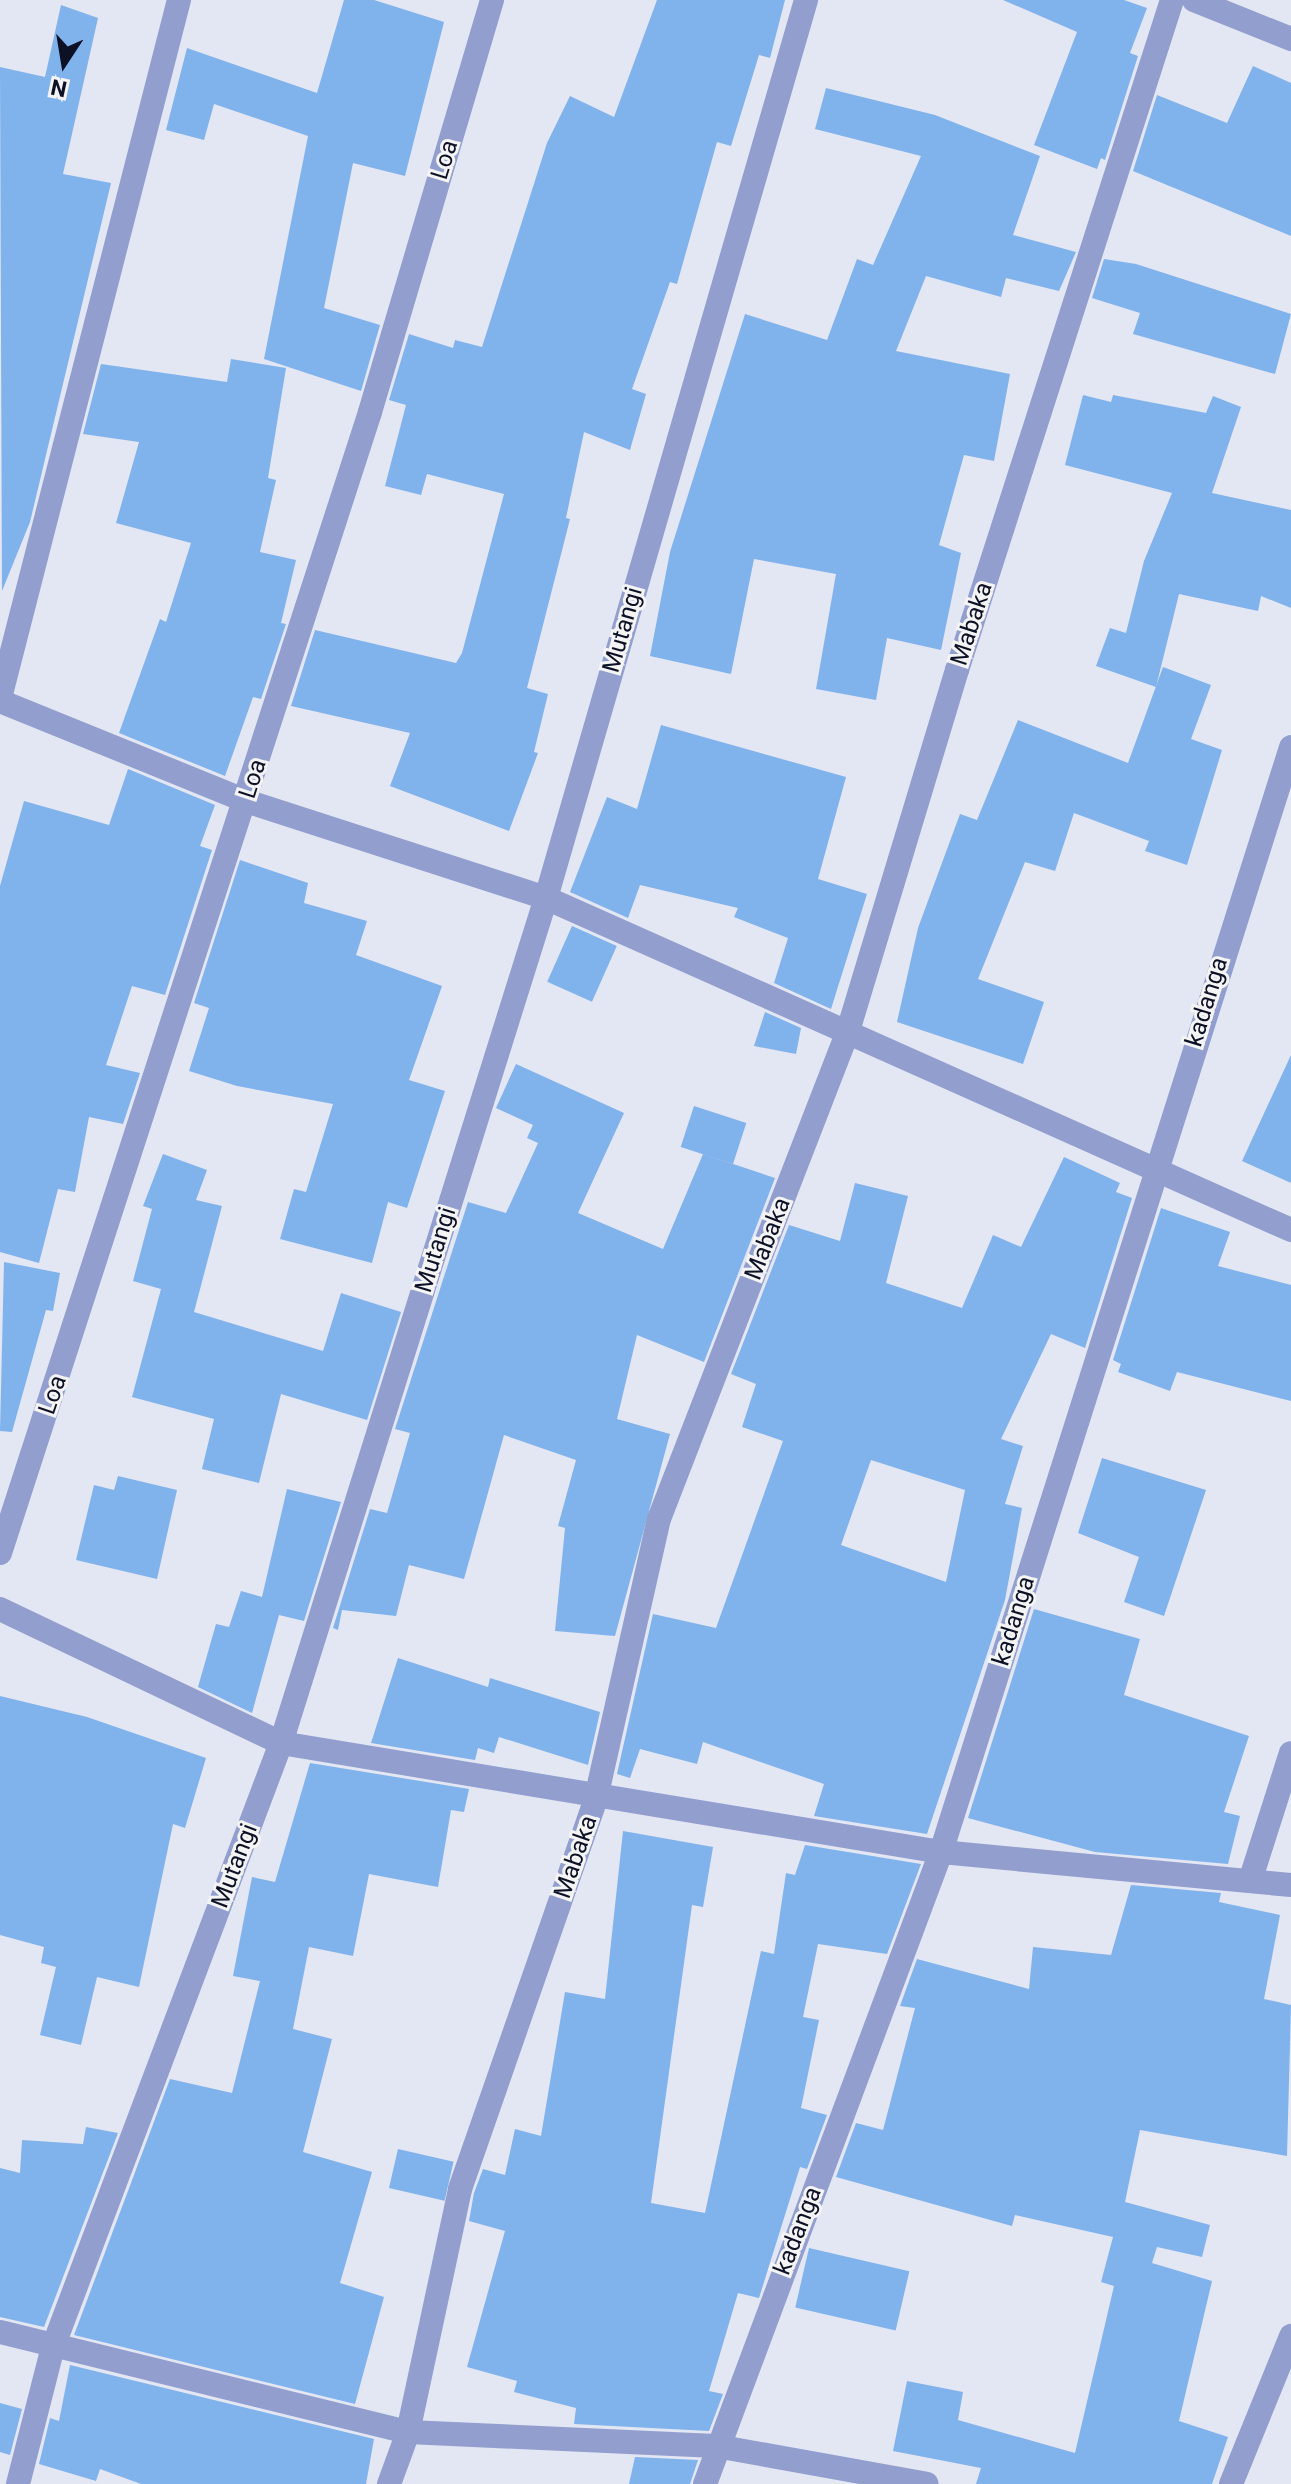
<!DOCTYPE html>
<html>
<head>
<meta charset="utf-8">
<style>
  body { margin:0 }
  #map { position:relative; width:1291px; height:2484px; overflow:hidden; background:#e3e6f3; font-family:Roboto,sans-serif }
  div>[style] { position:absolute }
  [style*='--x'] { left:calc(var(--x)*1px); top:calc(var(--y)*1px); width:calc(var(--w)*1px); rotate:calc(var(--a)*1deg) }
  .building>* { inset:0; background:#80b2ec; transform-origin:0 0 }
  .minor>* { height:24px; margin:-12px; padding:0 12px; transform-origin:12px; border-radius:12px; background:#919ece }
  span { translate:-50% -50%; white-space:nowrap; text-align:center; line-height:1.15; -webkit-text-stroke:6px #f4f4f4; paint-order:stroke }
  .street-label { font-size:24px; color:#0c1126 }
  .north { position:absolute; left:24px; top:24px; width:80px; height:80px; -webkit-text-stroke:6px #f4f4f4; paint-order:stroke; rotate:192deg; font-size:22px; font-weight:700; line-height:32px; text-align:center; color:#0c1126 }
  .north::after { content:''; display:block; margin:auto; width:28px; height:36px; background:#0c1126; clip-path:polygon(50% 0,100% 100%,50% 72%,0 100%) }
</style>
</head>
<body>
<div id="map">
  <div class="building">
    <div style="clip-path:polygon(344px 0,374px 0,444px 22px,405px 176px,353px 163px,324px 308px,380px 325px,361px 391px,264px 359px,308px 136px,214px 104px,204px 140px,166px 130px,187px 48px,317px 93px)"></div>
    <div style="clip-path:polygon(657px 0,785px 0,770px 58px,759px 55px,731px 146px,717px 142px,677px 284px,670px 282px,632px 389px,646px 394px,630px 450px,584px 432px,566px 518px,570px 519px,527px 688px,548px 694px,534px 752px,538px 753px,509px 831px,390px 786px,410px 733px,291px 706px,315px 630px,456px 663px,462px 653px,504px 494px,427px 474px,421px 495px,385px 486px,406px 405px,389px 400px,409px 334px,453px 348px,455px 340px,482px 347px,547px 143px,570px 96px,614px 117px)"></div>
    <div style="clip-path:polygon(1003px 0,1124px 0,1147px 8px,1130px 53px,1138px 56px,1105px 160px,1101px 158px,1097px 169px,1034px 145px,1077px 32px)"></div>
    <div style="clip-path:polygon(61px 5px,98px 18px,63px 174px,111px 183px,30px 522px,2px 591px,0 67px,45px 77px)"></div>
    <div style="clip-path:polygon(1253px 66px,1291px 83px,1291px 236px,1133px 171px,1157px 95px,1227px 123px)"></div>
    <div style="clip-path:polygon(826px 88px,935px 115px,1040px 156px,1013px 235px,1076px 252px,1059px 291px,1006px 278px,1001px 297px,926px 276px,896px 351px,1010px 374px,994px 461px,964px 455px,939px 545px,961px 553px,941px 650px,887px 638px,876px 700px,816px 689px,836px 574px,754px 559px,731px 674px,650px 656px,670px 552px,745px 314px,827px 340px,857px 259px,873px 265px,921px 156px,815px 129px)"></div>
    <div style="clip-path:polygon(1104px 259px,1136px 264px,1291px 314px,1275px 374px,1133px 334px,1140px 313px,1092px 298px)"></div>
    <div style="clip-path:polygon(231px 359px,286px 368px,268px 478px,276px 480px,260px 552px,296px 560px,281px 623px,286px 624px,261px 699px,253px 697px,225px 776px,119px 733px,160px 619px,166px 622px,191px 543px,116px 523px,139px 442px,83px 434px,101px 364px,227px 382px)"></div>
    <div style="clip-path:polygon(1083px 395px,1111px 402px,1113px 395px,1206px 413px,1213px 396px,1241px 407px,1212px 493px,1291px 510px,1291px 608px,1261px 596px,1258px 611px,1179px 594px,1156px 687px,1096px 666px,1110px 628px,1126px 633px,1144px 561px,1172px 493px,1065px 465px)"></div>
    <div style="clip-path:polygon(1163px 667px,1211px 685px,1191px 739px,1222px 750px,1187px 865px,1145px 851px,1149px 841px,1074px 813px,1055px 871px,1025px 862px,978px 979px,1044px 1002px,1023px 1064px,897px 1022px,918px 928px,960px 814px,977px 820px,1018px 720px,1128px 763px)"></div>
    <div style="clip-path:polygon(661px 725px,846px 777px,818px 879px,867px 894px,831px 1009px,774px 983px,788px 938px,734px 917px,738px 908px,640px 885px,628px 918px,570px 892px,607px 797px,637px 809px)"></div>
    <div style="clip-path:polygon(128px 769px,215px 805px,200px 846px,212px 850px,165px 995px,132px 986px,106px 1065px,140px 1073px,123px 1124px,89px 1117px,75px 1192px,58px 1189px,39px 1263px,0 1252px,0 886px,24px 801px,109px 825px)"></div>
    <div style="clip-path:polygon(240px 860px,308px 883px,304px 903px,367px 921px,356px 955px,442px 986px,409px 1080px,445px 1091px,407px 1208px,388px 1202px,372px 1263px,280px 1239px,294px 1189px,306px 1192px,333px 1104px,237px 1086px,189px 1071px,209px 1008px,194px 1003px)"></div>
    <div style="left:572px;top:926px;width:49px;height:61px;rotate:24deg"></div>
    <div style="clip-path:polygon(765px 1012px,801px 1028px,796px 1054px,754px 1046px)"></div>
    <div style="clip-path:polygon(1291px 1055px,1291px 1183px,1242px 1161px)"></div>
    <div style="clip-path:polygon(516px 1064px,624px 1113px,578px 1213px,663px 1249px,703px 1154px,775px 1178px,704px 1362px,637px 1335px,617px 1419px,670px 1434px,615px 1636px,555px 1631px,565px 1528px,558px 1526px,576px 1460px,504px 1435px,464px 1579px,409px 1565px,396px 1616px,342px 1610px,338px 1630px,333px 1628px,370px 1509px,387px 1513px,410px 1433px,395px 1429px,468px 1202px,506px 1213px,538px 1143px,527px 1138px,533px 1125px,496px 1108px)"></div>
    <div style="left:694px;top:1106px;width:55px;height:43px;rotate:18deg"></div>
    <div style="clip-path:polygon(163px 1154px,207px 1170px,196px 1200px,222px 1206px,194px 1312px,323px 1351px,341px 1293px,401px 1312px,367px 1420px,281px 1394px,259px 1483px,202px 1469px,214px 1419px,132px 1397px,161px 1289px,133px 1281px,152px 1209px,143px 1206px)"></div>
    <div style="clip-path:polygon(evenodd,1064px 1157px,1120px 1183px,1116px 1192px,1132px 1198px,1085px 1348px,1051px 1334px,1001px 1439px,1023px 1446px,1005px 1504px,1022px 1508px,1005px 1600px,927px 1834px,814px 1816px,824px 1784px,703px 1742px,697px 1764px,640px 1749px,630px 1778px,617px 1774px,653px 1614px,716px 1628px,783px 1441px,742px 1427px,756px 1384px,731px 1374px,789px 1225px,840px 1241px,855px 1183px,908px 1196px,886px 1283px,962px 1308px,993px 1235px,1021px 1247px,1064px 1157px,871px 1460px,965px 1490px,946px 1582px,841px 1545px,871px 1460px)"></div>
    <div style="clip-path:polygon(1161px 1208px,1230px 1232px,1218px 1266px,1291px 1285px,1291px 1401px,1177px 1372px,1170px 1391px,1118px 1372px,1121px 1364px,1113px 1360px)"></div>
    <div style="clip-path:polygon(4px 1262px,60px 1273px,53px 1311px,46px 1310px,12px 1432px,0 1431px)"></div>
    <div style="clip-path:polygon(1102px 1458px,1206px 1490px,1164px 1616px,1124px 1602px,1139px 1557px,1078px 1533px)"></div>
    <div style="clip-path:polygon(118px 1476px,177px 1490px,157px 1579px,76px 1560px,94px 1485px,114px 1490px)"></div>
    <div style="clip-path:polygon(287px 1489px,341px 1502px,304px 1621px,279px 1615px,252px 1713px,198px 1687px,216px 1624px,229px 1627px,241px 1591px,262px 1597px)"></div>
    <div style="clip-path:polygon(1034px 1609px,1140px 1639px,1124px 1695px,1249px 1736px,1224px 1812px,1240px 1816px,1228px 1864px,1095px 1852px,968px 1818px)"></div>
    <div style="clip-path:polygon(398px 1658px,488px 1687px,490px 1678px,600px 1712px,588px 1765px,499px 1737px,494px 1753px,478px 1748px,475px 1760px,371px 1743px)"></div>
    <div style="clip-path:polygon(0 1696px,87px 1717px,206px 1758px,185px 1828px,173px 1824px,139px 1987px,97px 1977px,81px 2045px,40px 2035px,56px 1967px,41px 1963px,44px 1947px,0 1935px)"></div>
    <div style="clip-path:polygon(310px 1763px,469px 1789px,464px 1812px,451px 1810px,438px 1887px,369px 1874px,353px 1956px,309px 1947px,293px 2029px,332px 2039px,303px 2152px,372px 2172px,340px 2283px,384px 2297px,355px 2404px,74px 2335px,170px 2079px,232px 2093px,260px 1981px,233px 1976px,252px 1877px,275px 1882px)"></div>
    <div style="clip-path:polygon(623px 1831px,713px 1847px,703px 1907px,692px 1905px,651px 2203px,705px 2213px,761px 1951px,774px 1954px,786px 1873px,795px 1875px,805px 1845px,921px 1864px,887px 1954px,818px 1944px,803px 2017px,819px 2020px,801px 2108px,827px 2115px,807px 2169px,800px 2167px,759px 2298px,738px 2293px,709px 2391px,723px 2394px,709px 2431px,574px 2424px,576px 2408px,514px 2392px,517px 2381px,467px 2367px,505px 2231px,469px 2221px,474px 2193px,483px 2169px,505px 2175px,515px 2129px,541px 2136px,565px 1992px,605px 1999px)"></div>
    <div style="clip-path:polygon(1131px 1885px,1221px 1893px,1219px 1902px,1280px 1915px,1264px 1999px,1291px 2005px,1287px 2156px,1140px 2130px,1125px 2202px,1210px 2225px,1202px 2257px,1157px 2247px,1152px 2263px,1212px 2281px,1179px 2421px,1228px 2437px,1212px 2484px,976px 2484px,981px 2468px,893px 2451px,907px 2381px,963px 2392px,958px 2420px,1075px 2453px,1114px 2286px,1101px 2282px,1113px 2237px,1015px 2215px,1012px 2226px,836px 2177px,856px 2123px,883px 2130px,915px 2008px,900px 2006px,917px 1959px,1029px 1989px,1033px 1947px,1111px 1955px)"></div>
    <div style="clip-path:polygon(86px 2127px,118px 2133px,44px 2327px,0 2317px,0 2168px,20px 2173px,22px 2140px,83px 2144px)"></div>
    <div style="left:398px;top:2149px;width:57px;height:40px;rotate:13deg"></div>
    <div style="left:809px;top:2248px;width:103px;height:61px;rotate:13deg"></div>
    <div style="clip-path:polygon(70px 2365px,374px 2439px,366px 2484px,141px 2484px,100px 2469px,96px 2481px,39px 2464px,50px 2418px,59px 2421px)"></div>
    <div style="clip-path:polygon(0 2403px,22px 2409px,10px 2455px,0 2452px)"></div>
    <div style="clip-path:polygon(635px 2457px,698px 2460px,690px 2484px,629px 2484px)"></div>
  </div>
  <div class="minor">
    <div style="--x:1194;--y:0;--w:105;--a:21.9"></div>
    <div style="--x:0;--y:698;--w:721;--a:-75.62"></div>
    <div style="--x:0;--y:701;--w:266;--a:22.1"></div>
    <div style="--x:246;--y:801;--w:315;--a:17.9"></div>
    <div style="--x:546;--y:898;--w:816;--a:24.02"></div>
    <div style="--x:0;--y:1553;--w:1199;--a:-72.03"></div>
    <div style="--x:370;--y:412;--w:430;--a:-73.5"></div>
    <div style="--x:0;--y:1609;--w:311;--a:25.5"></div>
    <div style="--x:281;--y:1743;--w:669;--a:9.38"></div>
    <div style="--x:941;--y:1852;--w:352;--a:5.4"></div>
    <div style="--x:1251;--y:1878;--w:131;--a:-72.3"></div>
    <div style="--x:0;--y:2332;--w:420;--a:13.8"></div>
    <div style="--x:408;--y:2432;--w:308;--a:2.6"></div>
    <div style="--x:716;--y:2446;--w:214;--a:10.2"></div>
    <div style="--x:18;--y:2484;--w:141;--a:-75.7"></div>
    <div style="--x:53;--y:2347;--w:646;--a:-69.32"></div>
    <div style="--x:281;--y:1743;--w:886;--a:-72.59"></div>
    <div style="--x:546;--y:898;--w:935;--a:-73.85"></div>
    <div style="--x:389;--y:2484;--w:55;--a:-69.9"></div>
    <div style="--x:408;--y:2432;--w:249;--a:-77.9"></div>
    <div style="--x:460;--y:2189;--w:414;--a:-70.8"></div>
    <div style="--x:596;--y:1798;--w:286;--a:-77.3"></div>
    <div style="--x:659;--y:1519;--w:523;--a:-68.83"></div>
    <div style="--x:848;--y:1031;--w:377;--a:-73.2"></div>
    <div style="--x:957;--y:670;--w:704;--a:-72.21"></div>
    <div style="--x:705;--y:2484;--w:675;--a:-69.52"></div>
    <div style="--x:941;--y:1852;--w:1159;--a:-72.42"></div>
    <div style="--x:1231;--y:2484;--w:160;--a:-67.9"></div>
  </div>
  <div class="street-label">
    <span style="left:445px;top:160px;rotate:-73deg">Loa</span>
    <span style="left:972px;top:624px;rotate:-72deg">Mabaka</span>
    <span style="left:623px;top:630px;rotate:-74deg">Mutangi</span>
    <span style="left:253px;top:779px;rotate:-72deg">Loa</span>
    <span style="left:1207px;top:1002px;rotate:-73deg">kadanga</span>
    <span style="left:768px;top:1239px;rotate:-69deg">Mabaka</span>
    <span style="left:436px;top:1250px;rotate:-73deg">Mutangi</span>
    <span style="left:53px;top:1395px;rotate:-71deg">Loa</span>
    <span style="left:1014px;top:1621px;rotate:-73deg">kadanga</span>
    <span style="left:576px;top:1857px;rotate:-71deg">Mabaka</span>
    <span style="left:235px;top:1866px;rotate:-69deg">Mutangi</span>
    <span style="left:798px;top:2231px;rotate:-69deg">kadanga</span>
  </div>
  <div class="north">N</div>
</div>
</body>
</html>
